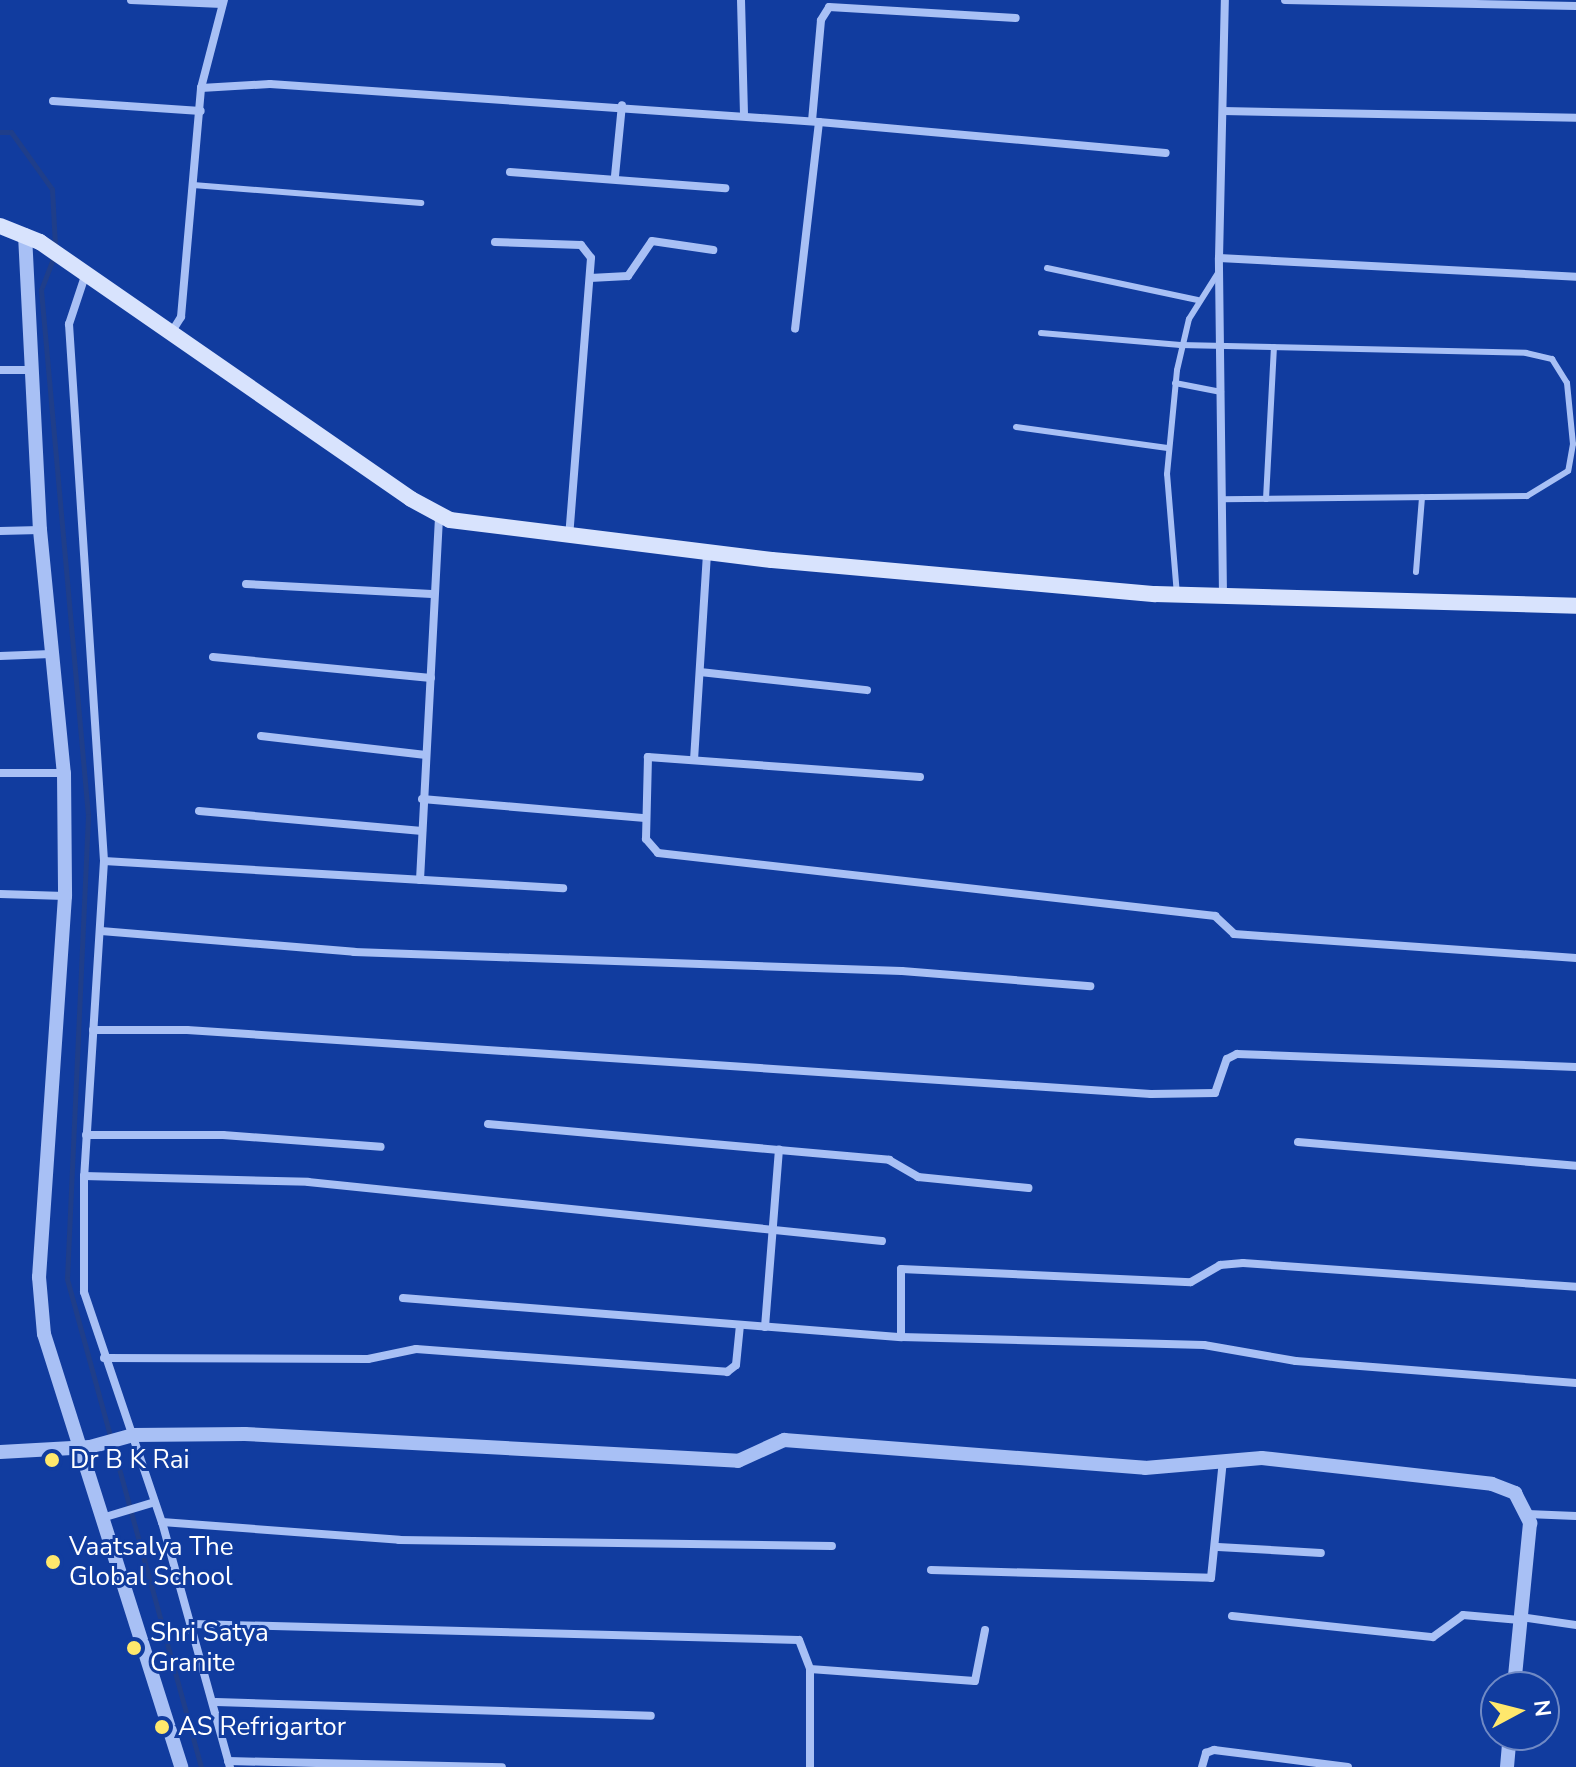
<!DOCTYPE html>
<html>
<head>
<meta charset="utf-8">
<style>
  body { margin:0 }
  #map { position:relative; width:1576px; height:1767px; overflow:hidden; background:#113c9f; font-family:"Nunito Sans",sans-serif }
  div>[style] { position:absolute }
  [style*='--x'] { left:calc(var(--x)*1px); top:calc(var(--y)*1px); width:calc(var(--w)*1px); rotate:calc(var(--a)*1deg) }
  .stream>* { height:5px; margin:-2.5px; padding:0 2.5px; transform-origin:2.5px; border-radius:2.5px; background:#1f3e8a }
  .service>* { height:6px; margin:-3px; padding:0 3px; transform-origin:3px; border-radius:3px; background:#a8c0f5 }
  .minor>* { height:8px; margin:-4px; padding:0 4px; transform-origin:4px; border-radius:4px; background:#a8c0f5 }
  .tertiary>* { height:14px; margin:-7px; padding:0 7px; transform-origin:7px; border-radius:7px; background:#a8c0f5 }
  .secondary>* { height:16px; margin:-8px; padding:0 8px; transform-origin:8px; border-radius:8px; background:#d8e3fd }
  .dots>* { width:22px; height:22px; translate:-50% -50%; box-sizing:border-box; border:4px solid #113c9f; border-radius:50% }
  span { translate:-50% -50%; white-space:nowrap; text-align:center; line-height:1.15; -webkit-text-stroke:6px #113c9f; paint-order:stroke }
  .poi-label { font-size:26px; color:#fff }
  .left { translate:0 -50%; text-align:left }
  .north { position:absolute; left:1480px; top:1671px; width:80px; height:80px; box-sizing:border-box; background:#113c9f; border:2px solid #708ac5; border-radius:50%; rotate:83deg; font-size:22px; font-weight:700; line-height:32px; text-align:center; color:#fff }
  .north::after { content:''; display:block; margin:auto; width:28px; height:36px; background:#ffe86c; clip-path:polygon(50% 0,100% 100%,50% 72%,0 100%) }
</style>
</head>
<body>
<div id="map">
  <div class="stream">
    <div style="--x:0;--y:132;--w:11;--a:0"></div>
    <div style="--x:11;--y:132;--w:70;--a:54.3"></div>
    <div style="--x:52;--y:189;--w:58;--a:87"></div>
    <div style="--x:54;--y:256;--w:36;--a:111"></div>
    <div style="--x:41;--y:290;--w:528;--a:84.89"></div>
    <div style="--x:88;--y:816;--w:463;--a:92.6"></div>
    <div style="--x:67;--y:1279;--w:506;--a:74.65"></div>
  </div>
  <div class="service">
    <div style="--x:193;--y:185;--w:229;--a:4.5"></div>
    <div style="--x:1047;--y:268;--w:154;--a:12"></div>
    <div style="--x:1041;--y:333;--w:140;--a:4.9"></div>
    <div style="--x:1180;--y:345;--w:346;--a:1.3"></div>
    <div style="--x:1526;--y:353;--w:27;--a:13"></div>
    <div style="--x:1552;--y:359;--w:28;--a:58"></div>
    <div style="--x:1567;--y:383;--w:61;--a:84.4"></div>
    <div style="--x:1573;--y:444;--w:27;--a:100"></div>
    <div style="--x:1568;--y:471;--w:48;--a:148.6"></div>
    <div style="--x:1527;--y:496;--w:305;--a:179.4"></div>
    <div style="--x:1175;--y:383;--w:47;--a:11.1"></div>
    <div style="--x:1016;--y:427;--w:153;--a:7.9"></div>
    <div style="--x:1266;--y:499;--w:152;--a:-87"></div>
    <div style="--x:1416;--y:572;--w:75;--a:-85.4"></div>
    <div style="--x:1177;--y:595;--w:121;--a:-94.7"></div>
    <div style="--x:1167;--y:474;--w:104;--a:-84.5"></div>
    <div style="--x:1177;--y:370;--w:52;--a:-76.8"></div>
    <div style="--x:1189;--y:319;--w:54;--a:-57.8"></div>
  </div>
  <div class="minor">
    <div style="--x:131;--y:0;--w:91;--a:2.5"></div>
    <div style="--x:741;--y:0;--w:113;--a:88.5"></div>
    <div style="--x:1285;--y:0;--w:291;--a:1.2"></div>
    <div style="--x:201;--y:88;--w:69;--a:-3.3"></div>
    <div style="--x:270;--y:84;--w:550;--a:3.96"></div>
    <div style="--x:819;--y:122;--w:208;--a:96.6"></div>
    <div style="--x:53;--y:101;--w:148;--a:3.9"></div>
    <div style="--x:1223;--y:111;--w:353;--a:1.1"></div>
    <div style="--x:812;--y:121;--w:101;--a:-84.9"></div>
    <div style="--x:821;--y:20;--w:15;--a:-58"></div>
    <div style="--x:829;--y:7;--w:187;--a:3.4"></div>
    <div style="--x:819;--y:122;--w:348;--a:5.1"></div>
    <div style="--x:510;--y:172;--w:216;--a:4.3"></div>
    <div style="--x:615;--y:176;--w:71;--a:-84.4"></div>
    <div style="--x:495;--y:242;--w:86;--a:2"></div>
    <div style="--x:581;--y:245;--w:16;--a:52"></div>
    <div style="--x:591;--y:258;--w:279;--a:94.5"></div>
    <div style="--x:1219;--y:258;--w:358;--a:3"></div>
    <div style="--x:86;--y:273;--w:54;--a:108.4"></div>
    <div style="--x:69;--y:324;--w:538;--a:86.27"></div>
    <div style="--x:104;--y:861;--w:316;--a:93.6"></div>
    <div style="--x:84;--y:1176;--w:116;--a:90"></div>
    <div style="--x:84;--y:1292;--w:243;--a:71.3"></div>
    <div style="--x:162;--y:1522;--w:254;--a:74.5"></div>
    <div style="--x:590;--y:278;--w:38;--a:-3"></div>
    <div style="--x:628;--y:276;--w:42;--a:-55.6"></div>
    <div style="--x:652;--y:241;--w:62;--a:8.4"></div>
    <div style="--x:171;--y:333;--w:19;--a:-58"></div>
    <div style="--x:181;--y:317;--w:230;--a:-85"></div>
    <div style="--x:201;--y:88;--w:91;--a:-75.4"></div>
    <div style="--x:0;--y:370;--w:31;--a:0"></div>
    <div style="--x:0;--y:531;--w:40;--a:-1.4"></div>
    <div style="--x:246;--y:584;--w:186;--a:3.1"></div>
    <div style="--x:1223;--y:596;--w:338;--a:-90.7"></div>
    <div style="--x:1219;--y:258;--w:258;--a:-88.7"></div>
    <div style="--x:0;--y:656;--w:51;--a:-2.2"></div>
    <div style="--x:213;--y:657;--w:219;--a:5.5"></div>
    <div style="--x:700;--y:672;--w:168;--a:6.2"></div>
    <div style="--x:261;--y:736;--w:166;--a:6.6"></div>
    <div style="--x:694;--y:760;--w:208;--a:-86.4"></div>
    <div style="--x:0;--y:773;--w:64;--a:0"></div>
    <div style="--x:920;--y:777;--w:273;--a:-175.8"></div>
    <div style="--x:648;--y:757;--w:82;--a:91.4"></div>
    <div style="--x:646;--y:839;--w:18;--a:49"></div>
    <div style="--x:658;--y:853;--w:561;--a:6.45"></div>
    <div style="--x:1215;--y:916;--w:26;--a:43"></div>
    <div style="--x:1234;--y:934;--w:343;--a:4"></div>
    <div style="--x:422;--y:799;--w:224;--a:4.9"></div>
    <div style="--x:199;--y:811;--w:224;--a:5.1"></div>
    <div style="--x:104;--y:861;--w:460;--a:3.4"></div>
    <div style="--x:420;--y:880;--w:366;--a:-87"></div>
    <div style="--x:0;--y:894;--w:65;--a:1.8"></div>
    <div style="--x:101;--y:931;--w:254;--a:4.7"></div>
    <div style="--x:354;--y:952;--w:548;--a:1.99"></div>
    <div style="--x:902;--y:971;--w:189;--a:4.6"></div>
    <div style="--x:93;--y:1030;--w:94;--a:0"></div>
    <div style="--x:187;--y:1030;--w:966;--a:3.8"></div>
    <div style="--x:1151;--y:1094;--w:64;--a:-0.9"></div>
    <div style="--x:1215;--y:1093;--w:36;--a:-71"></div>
    <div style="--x:1227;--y:1059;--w:11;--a:-27"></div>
    <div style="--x:1237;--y:1054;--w:339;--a:2.2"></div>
    <div style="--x:488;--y:1124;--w:403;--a:5.1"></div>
    <div style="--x:889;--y:1160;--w:34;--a:30"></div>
    <div style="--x:918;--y:1177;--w:111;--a:5.7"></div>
    <div style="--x:86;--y:1135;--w:137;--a:0"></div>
    <div style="--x:223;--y:1135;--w:158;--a:4.3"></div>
    <div style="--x:1298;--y:1142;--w:279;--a:4.9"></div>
    <div style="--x:84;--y:1176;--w:224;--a:1.5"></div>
    <div style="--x:308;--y:1182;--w:577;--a:5.87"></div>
    <div style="--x:403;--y:1298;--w:500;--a:4.5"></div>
    <div style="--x:901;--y:1337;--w:303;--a:1.5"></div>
    <div style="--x:1204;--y:1345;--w:93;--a:9.9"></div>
    <div style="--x:1296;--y:1361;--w:281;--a:4.5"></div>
    <div style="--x:765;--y:1327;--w:178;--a:-85.5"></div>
    <div style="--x:901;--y:1337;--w:68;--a:-90"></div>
    <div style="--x:901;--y:1269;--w:290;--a:2.6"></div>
    <div style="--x:1191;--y:1282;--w:34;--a:-30"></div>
    <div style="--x:1220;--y:1265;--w:23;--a:-5"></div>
    <div style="--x:1243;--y:1263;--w:334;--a:4.1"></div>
    <div style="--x:104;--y:1358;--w:264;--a:0.2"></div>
    <div style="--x:368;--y:1359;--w:49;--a:-11.8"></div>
    <div style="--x:416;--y:1349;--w:312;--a:4.2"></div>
    <div style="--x:727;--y:1372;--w:11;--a:-38"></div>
    <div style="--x:736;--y:1365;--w:40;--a:-84.3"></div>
    <div style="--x:1527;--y:1514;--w:49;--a:2.3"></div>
    <div style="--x:102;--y:1518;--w:55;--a:-16.8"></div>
    <div style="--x:162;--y:1522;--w:238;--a:4.3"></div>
    <div style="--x:399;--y:1540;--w:433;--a:0.8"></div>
    <div style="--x:1218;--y:1547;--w:103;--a:3.3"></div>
    <div style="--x:931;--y:1570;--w:280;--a:1.6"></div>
    <div style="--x:1211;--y:1578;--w:119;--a:-84.2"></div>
    <div style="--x:1232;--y:1616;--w:202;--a:6"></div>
    <div style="--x:1433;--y:1637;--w:37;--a:-36"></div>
    <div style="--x:1463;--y:1615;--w:57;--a:5"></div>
    <div style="--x:1520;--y:1617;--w:57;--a:8.1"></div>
    <div style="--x:193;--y:1624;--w:606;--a:1.51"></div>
    <div style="--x:799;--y:1640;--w:31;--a:69"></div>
    <div style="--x:810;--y:1669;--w:98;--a:90"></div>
    <div style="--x:810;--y:1669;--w:165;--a:4.2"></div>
    <div style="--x:975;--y:1681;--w:52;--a:-78.9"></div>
    <div style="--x:216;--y:1702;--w:435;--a:1.8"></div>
    <div style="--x:228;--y:1761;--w:274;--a:1.3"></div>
    <div style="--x:1202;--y:1767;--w:15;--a:-74"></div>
    <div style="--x:1206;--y:1753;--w:9;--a:-21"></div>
    <div style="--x:1214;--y:1750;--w:135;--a:7.2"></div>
  </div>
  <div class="tertiary">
    <div style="--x:25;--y:235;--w:295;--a:87.1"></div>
    <div style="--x:40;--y:530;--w:244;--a:84.4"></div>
    <div style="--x:64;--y:773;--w:123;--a:89.5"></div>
    <div style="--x:65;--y:896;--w:382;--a:93.9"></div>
    <div style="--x:39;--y:1277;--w:57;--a:85"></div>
    <div style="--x:44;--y:1334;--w:454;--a:72.4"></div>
    <div style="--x:0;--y:1452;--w:90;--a:-3.2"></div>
    <div style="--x:90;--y:1447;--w:45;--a:-15.6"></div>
    <div style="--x:133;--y:1435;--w:112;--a:-0.5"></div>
    <div style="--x:245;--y:1434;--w:494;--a:3.1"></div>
    <div style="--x:738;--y:1461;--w:51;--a:-24.5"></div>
    <div style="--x:784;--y:1440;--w:362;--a:4.4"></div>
    <div style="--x:1145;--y:1468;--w:117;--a:-4.9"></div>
    <div style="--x:1262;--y:1458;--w:231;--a:6.4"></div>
    <div style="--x:1492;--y:1484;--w:25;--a:21"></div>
    <div style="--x:1515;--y:1493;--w:34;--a:63"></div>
    <div style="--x:1530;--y:1523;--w:165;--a:95.6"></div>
    <div style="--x:1507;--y:1767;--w:32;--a:-85"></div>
  </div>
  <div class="secondary">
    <div style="--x:0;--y:226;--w:43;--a:21.8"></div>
    <div style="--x:40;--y:242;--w:451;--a:34.7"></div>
    <div style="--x:411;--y:499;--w:44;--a:28.3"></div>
    <div style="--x:450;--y:520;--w:324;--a:7.1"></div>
    <div style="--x:772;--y:560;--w:385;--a:5.1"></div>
    <div style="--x:1155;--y:594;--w:421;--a:1.6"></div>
  </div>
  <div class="dots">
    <div style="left:52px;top:1460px;background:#ffe86c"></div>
    <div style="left:53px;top:1562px;background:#ffe86c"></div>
    <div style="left:134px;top:1648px;background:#ffe86c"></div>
    <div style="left:162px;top:1727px;background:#ffe86c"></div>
  </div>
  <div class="poi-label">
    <span class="left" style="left:70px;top:1460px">Dr B K Rai</span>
    <span class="left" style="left:69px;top:1562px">Vaatsalya The<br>Global School</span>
    <span class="left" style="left:150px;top:1648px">Shri Satya<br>Granite</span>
    <span class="left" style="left:178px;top:1727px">AS Refrigartor</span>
  </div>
  <div class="north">N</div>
</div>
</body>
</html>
